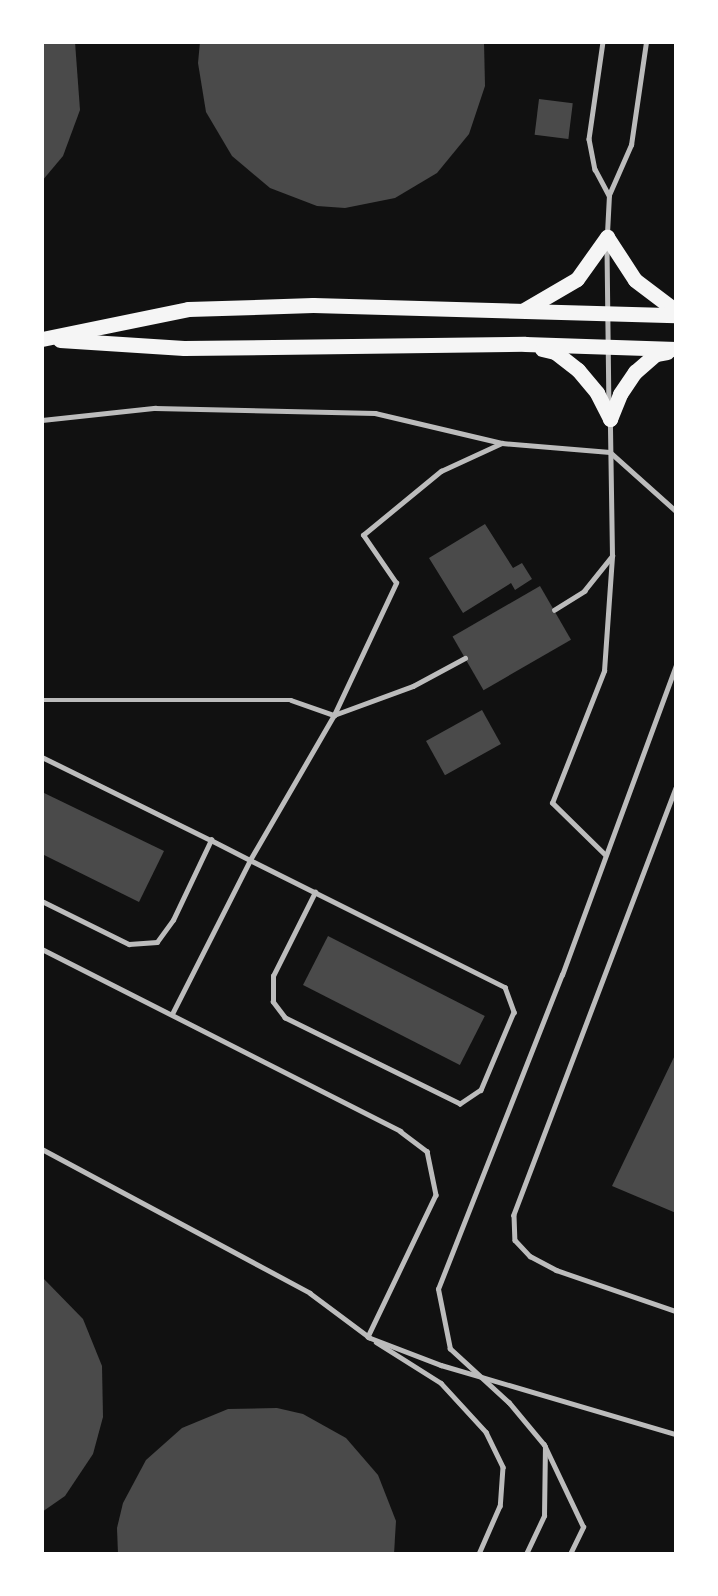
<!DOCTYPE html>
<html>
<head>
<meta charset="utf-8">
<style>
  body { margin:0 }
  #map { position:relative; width:718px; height:1596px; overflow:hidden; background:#111; font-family:"Work Sans",sans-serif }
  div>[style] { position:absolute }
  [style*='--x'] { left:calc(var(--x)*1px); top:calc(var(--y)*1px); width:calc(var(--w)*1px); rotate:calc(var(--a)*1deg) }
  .building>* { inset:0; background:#4a4a4a; transform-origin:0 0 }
  .service>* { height:4.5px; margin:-2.25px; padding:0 2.25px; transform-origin:2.25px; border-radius:2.25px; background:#bcbcbc }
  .primary>* { height:15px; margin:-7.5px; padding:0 7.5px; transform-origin:7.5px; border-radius:7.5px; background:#f5f5f5 }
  span { translate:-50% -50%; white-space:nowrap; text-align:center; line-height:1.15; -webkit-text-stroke:4.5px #fff; paint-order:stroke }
  .frame { position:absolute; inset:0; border:44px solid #fff; pointer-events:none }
</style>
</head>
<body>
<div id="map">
  <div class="building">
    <div style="clip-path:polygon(42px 42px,75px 42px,80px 110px,63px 156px,42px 181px)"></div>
    <div style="clip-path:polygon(200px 42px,484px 42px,485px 86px,469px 134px,437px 173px,395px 198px,345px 208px,317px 206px,270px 188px,232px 156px,206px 112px,198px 63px)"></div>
    <div style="left:539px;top:99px;width:34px;height:36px;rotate:7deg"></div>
    <div style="clip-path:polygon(485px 524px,513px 568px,522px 563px,532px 579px,515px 590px,511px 583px,463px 613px,429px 558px)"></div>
    <div style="left:540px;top:586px;width:62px;height:101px;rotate:60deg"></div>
    <div style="left:482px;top:710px;width:39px;height:64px;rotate:61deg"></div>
    <div style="clip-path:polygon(42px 792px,164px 851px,139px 902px,42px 854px)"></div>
    <div style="left:328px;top:936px;width:176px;height:55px;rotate:27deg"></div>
    <div style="clip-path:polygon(676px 1053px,676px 1213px,612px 1186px)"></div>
    <div style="clip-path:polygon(42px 1277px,83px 1319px,102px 1366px,103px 1417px,93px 1454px,65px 1496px,42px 1512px)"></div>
    <div style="clip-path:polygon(277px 1408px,303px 1414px,346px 1438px,378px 1475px,396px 1521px,394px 1554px,118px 1554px,117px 1528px,123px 1503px,146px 1460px,182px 1428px,228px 1409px)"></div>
  </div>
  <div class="service">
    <div style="--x:603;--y:42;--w:98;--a:98.2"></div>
    <div style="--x:589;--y:139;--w:31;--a:79"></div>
    <div style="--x:595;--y:169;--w:30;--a:62"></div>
    <div style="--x:607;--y:233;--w:38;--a:-87"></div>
    <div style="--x:609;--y:195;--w:55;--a:-66.3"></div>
    <div style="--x:631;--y:145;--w:104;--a:-81.7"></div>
    <div style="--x:607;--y:248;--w:156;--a:89.3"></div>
    <div style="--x:42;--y:420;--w:114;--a:-6.1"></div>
    <div style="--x:155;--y:408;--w:220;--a:1.3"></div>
    <div style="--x:375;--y:413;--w:130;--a:13.3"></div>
    <div style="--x:502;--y:443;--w:108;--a:4.8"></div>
    <div style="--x:610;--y:452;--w:89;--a:41.8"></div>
    <div style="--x:554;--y:610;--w:36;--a:-32"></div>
    <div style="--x:584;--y:591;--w:45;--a:-51.3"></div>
    <div style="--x:42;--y:700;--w:249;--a:0"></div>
    <div style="--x:291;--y:700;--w:46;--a:19.2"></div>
    <div style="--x:334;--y:715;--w:84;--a:-20.2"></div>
    <div style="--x:413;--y:686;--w:59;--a:-28.3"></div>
    <div style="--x:42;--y:757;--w:188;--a:26.2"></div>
    <div style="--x:211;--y:840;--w:44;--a:27.1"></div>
    <div style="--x:250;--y:860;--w:285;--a:26.5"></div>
    <div style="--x:505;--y:987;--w:27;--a:70"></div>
    <div style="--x:514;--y:1012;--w:85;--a:112.9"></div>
    <div style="--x:481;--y:1090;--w:25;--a:146"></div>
    <div style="--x:460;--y:1104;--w:195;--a:-153.8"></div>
    <div style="--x:285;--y:1018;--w:20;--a:-127"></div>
    <div style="--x:273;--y:1002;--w:26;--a:-90"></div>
    <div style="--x:273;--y:976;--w:94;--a:-63.4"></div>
    <div style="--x:676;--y:788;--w:457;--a:110.8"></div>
    <div style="--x:514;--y:1215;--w:25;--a:88"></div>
    <div style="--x:515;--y:1240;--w:22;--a:47"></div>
    <div style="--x:530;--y:1256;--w:30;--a:28"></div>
    <div style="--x:556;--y:1270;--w:127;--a:18.9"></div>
    <div style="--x:605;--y:855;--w:74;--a:-135.5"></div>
    <div style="--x:552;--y:803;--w:142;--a:-68.5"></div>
    <div style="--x:604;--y:671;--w:115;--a:-86"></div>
    <div style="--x:612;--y:556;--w:134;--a:-90.9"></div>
    <div style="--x:42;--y:901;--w:97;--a:26.3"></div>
    <div style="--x:129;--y:944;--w:28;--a:-4"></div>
    <div style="--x:157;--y:942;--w:27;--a:-54"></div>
    <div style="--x:173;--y:920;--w:89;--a:-64.6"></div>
    <div style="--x:42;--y:949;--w:402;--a:26.9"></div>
    <div style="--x:400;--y:1131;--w:34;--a:37"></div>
    <div style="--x:427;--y:1151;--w:45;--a:78.4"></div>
    <div style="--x:436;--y:1195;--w:157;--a:115.6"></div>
    <div style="--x:368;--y:1337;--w:78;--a:21"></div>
    <div style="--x:441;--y:1365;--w:245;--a:16.4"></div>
    <div style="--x:172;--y:1014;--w:173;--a:-63.1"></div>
    <div style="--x:250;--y:860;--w:168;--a:-59.9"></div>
    <div style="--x:334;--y:715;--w:146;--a:-64.8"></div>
    <div style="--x:396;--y:583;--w:58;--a:-124.5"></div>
    <div style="--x:363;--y:535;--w:101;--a:-39.4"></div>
    <div style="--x:441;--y:471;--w:67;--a:-24.7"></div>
    <div style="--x:42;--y:1149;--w:304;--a:28.2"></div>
    <div style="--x:310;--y:1293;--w:74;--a:36.7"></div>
    <div style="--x:376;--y:1342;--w:77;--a:32.2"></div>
    <div style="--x:441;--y:1383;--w:67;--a:47.4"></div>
    <div style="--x:486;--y:1432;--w:39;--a:64"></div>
    <div style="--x:503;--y:1467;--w:39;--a:94"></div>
    <div style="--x:500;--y:1506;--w:52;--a:113.6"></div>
    <div style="--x:526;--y:1554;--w:42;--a:-64.7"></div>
    <div style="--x:544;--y:1516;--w:69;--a:-89.2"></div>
    <div style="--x:570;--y:1554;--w:30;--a:-64"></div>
    <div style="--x:583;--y:1527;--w:91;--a:-115.4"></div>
    <div style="--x:544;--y:1445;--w:55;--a:-129.8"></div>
    <div style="--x:509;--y:1403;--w:80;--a:-137.5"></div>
    <div style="--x:450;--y:1349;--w:61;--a:-101.3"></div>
    <div style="--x:438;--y:1289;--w:338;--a:-68.5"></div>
    <div style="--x:562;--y:975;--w:330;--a:-69.8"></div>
  </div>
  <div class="primary">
    <div style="--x:607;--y:237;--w:51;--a:56.9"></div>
    <div style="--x:635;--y:280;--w:51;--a:37.1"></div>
    <div style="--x:524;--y:310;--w:61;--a:-30.3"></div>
    <div style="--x:577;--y:279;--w:52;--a:-54.5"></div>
    <div style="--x:42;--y:339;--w:149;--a:-11.6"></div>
    <div style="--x:188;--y:309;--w:125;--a:-1.8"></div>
    <div style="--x:313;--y:305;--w:363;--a:1.6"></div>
    <div style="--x:60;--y:340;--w:124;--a:3.7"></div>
    <div style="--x:184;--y:348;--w:341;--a:-0.7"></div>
    <div style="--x:525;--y:344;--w:151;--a:1.9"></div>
    <div style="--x:542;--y:349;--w:13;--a:13"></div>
    <div style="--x:555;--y:352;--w:29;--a:38"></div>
    <div style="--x:578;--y:370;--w:30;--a:50"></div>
    <div style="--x:597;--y:393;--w:29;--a:63"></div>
    <div style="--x:610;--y:419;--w:27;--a:-68"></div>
    <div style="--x:620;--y:394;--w:27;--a:-56"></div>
    <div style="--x:635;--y:372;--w:28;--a:-41"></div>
    <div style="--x:656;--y:354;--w:11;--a:-10"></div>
  </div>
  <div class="frame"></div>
</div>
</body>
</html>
